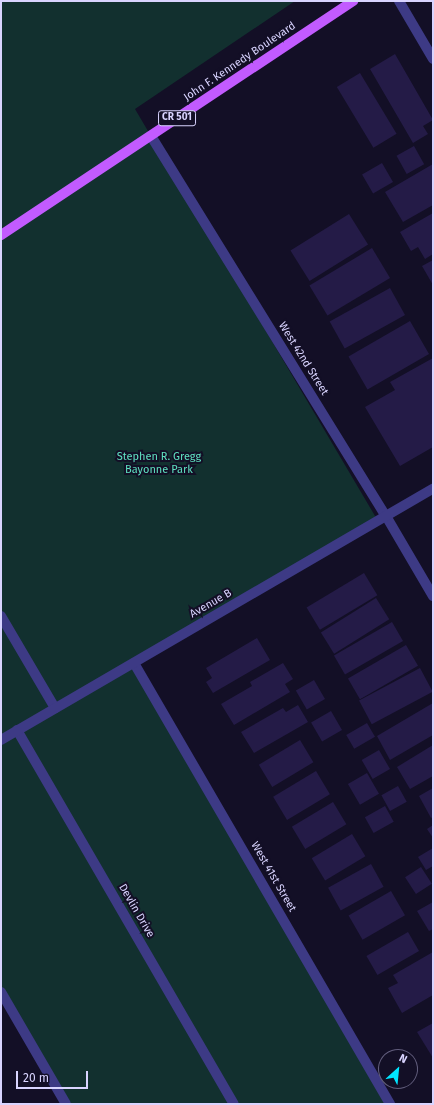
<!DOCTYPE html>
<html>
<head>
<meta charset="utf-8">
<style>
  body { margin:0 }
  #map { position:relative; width:434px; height:1105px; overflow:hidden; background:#130f26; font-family:"Fira Sans",sans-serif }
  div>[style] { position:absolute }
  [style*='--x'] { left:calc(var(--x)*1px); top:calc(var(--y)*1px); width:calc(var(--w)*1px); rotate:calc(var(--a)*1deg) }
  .green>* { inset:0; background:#12302f }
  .building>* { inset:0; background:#241b47; transform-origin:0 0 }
  .minor>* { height:10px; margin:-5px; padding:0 5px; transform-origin:5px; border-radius:5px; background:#3d3a85 }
  .primary>* { height:10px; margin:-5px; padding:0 5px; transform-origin:5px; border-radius:5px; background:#c25bff }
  span { translate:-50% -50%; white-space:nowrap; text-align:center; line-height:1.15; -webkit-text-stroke:4px #130f26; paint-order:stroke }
  .shield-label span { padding:1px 3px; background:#130f26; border:1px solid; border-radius:3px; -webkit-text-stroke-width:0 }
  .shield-label { font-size:10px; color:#d9d4ff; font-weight:700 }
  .street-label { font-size:11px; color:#d9d4ff }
  .park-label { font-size:11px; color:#5fe0c0 }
  .frame { position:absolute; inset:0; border:2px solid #d9d4ff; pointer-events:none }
  .north { position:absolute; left:378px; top:1049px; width:40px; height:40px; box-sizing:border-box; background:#130f26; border:1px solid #625e7d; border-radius:50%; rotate:27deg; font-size:11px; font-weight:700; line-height:16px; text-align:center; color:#d9d4ff }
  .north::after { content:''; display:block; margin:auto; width:14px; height:18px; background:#00e5ff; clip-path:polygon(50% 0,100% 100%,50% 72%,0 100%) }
  .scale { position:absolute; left:16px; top:1071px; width:72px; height:18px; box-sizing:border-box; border:2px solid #d9d4ff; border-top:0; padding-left:5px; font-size:12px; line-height:14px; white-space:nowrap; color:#d9d4ff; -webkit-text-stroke:3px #130f26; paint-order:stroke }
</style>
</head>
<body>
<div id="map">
  <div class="green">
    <div style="clip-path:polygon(1px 1px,295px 1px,135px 109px,378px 521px,135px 662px,391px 1104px,66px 1104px,1px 992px)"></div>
  </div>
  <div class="building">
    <div style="clip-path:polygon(395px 54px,433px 120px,423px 126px,428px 134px,413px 143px,370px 69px)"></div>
    <div style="left:360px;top:73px;width:71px;height:27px;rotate:59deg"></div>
    <div style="left:414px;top:146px;width:21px;height:20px;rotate:61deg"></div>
    <div style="left:382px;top:163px;width:22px;height:23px;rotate:60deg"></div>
    <div style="clip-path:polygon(433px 164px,433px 205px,403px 222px,385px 192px)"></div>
    <div style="clip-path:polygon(433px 213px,433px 254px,425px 259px,418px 247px,411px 251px,400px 232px)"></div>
    <div style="left:349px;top:214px;width:36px;height:69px;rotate:58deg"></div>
    <div style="left:372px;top:248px;width:35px;height:73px;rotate:59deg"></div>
    <div style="clip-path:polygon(433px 260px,433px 285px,422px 266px)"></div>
    <div style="left:390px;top:288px;width:31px;height:69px;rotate:61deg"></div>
    <div style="left:410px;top:321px;width:38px;height:71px;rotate:60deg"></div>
    <div style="clip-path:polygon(433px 358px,433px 447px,400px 466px,365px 407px,395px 390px,390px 382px)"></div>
    <div style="left:364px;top:573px;width:26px;height:67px;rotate:59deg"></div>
    <div style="left:376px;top:598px;width:25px;height:65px;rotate:58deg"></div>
    <div style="left:392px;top:622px;width:22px;height:67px;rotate:60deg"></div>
    <div style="clip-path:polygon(257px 638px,270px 660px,213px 693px,206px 682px,212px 678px,206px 668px)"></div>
    <div style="left:406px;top:645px;width:24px;height:67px;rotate:60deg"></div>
    <div style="clip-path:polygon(283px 663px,293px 679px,285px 684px,290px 692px,234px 725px,221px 704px,252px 686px,250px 682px)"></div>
    <div style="left:420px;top:668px;width:27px;height:69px;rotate:62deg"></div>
    <div style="left:314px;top:680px;width:22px;height:21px;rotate:60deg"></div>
    <div style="clip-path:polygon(433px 703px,433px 735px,390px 760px,377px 736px)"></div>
    <div style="clip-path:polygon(298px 705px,308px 722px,254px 753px,241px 732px,283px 708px,286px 712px)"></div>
    <div style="left:331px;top:711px;width:22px;height:23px;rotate:60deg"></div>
    <div style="left:367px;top:723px;width:16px;height:24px;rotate:60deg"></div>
    <div style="left:300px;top:740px;width:26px;height:48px;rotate:59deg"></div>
    <div style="clip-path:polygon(433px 745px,433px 776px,410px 789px,397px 767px)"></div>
    <div style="left:379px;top:750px;width:22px;height:20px;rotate:60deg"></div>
    <div style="left:316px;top:771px;width:27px;height:50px;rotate:59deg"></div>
    <div style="left:367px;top:773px;width:24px;height:22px;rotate:60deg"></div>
    <div style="left:398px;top:786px;width:18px;height:19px;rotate:61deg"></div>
    <div style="clip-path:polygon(433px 788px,433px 817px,431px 818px,419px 796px)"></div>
    <div style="left:333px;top:802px;width:26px;height:48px;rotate:59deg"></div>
    <div style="left:385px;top:806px;width:18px;height:23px;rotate:61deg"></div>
    <div style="clip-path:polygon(433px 825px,433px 838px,427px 829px)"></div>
    <div style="left:352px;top:834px;width:26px;height:47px;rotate:59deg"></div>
    <div style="clip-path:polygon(433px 848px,433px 866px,426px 870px,418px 857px)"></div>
    <div style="left:371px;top:864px;width:26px;height:49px;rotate:61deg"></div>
    <div style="left:421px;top:867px;width:20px;height:19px;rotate:57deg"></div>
    <div style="left:391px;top:891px;width:28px;height:49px;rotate:60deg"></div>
    <div style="clip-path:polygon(433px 902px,433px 929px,429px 931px,417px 911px)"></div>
    <div style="left:408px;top:932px;width:22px;height:48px;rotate:60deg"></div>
    <div style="clip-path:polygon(433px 952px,433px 995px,402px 1013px,388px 988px,398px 983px,393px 975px)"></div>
    <div style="clip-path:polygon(433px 1023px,433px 1058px,417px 1032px)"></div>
  </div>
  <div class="minor">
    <div style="--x:399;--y:1;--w:67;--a:59.6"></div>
    <div style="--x:151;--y:136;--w:447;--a:58.3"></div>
    <div style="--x:386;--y:516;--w:93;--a:59.6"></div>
    <div style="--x:1;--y:616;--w:107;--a:59.6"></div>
    <div style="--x:134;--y:663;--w:510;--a:59.86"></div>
    <div style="--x:17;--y:730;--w:432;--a:59.9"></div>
    <div style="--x:1;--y:740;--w:500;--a:-30.2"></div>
    <div style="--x:1;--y:992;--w:129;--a:59.9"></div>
  </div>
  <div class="primary">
    <div style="--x:1;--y:235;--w:423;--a:-33.6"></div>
  </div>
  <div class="shield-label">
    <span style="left:177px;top:118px">CR 501</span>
  </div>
  <div class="street-label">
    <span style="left:240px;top:62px;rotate:-34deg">John F. Kennedy Boulevard</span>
    <span style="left:303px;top:359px;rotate:58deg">West 42nd Street</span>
    <span style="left:211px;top:604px;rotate:-30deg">Avenue B</span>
    <span style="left:273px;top:877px;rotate:60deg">West 41st Street</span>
    <span style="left:136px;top:911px;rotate:60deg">Devlin Drive</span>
  </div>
  <div class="park-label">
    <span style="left:159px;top:464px">Stephen R. Gregg<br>Bayonne Park</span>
  </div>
  <div class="frame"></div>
  <div class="north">N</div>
  <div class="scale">20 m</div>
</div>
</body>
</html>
